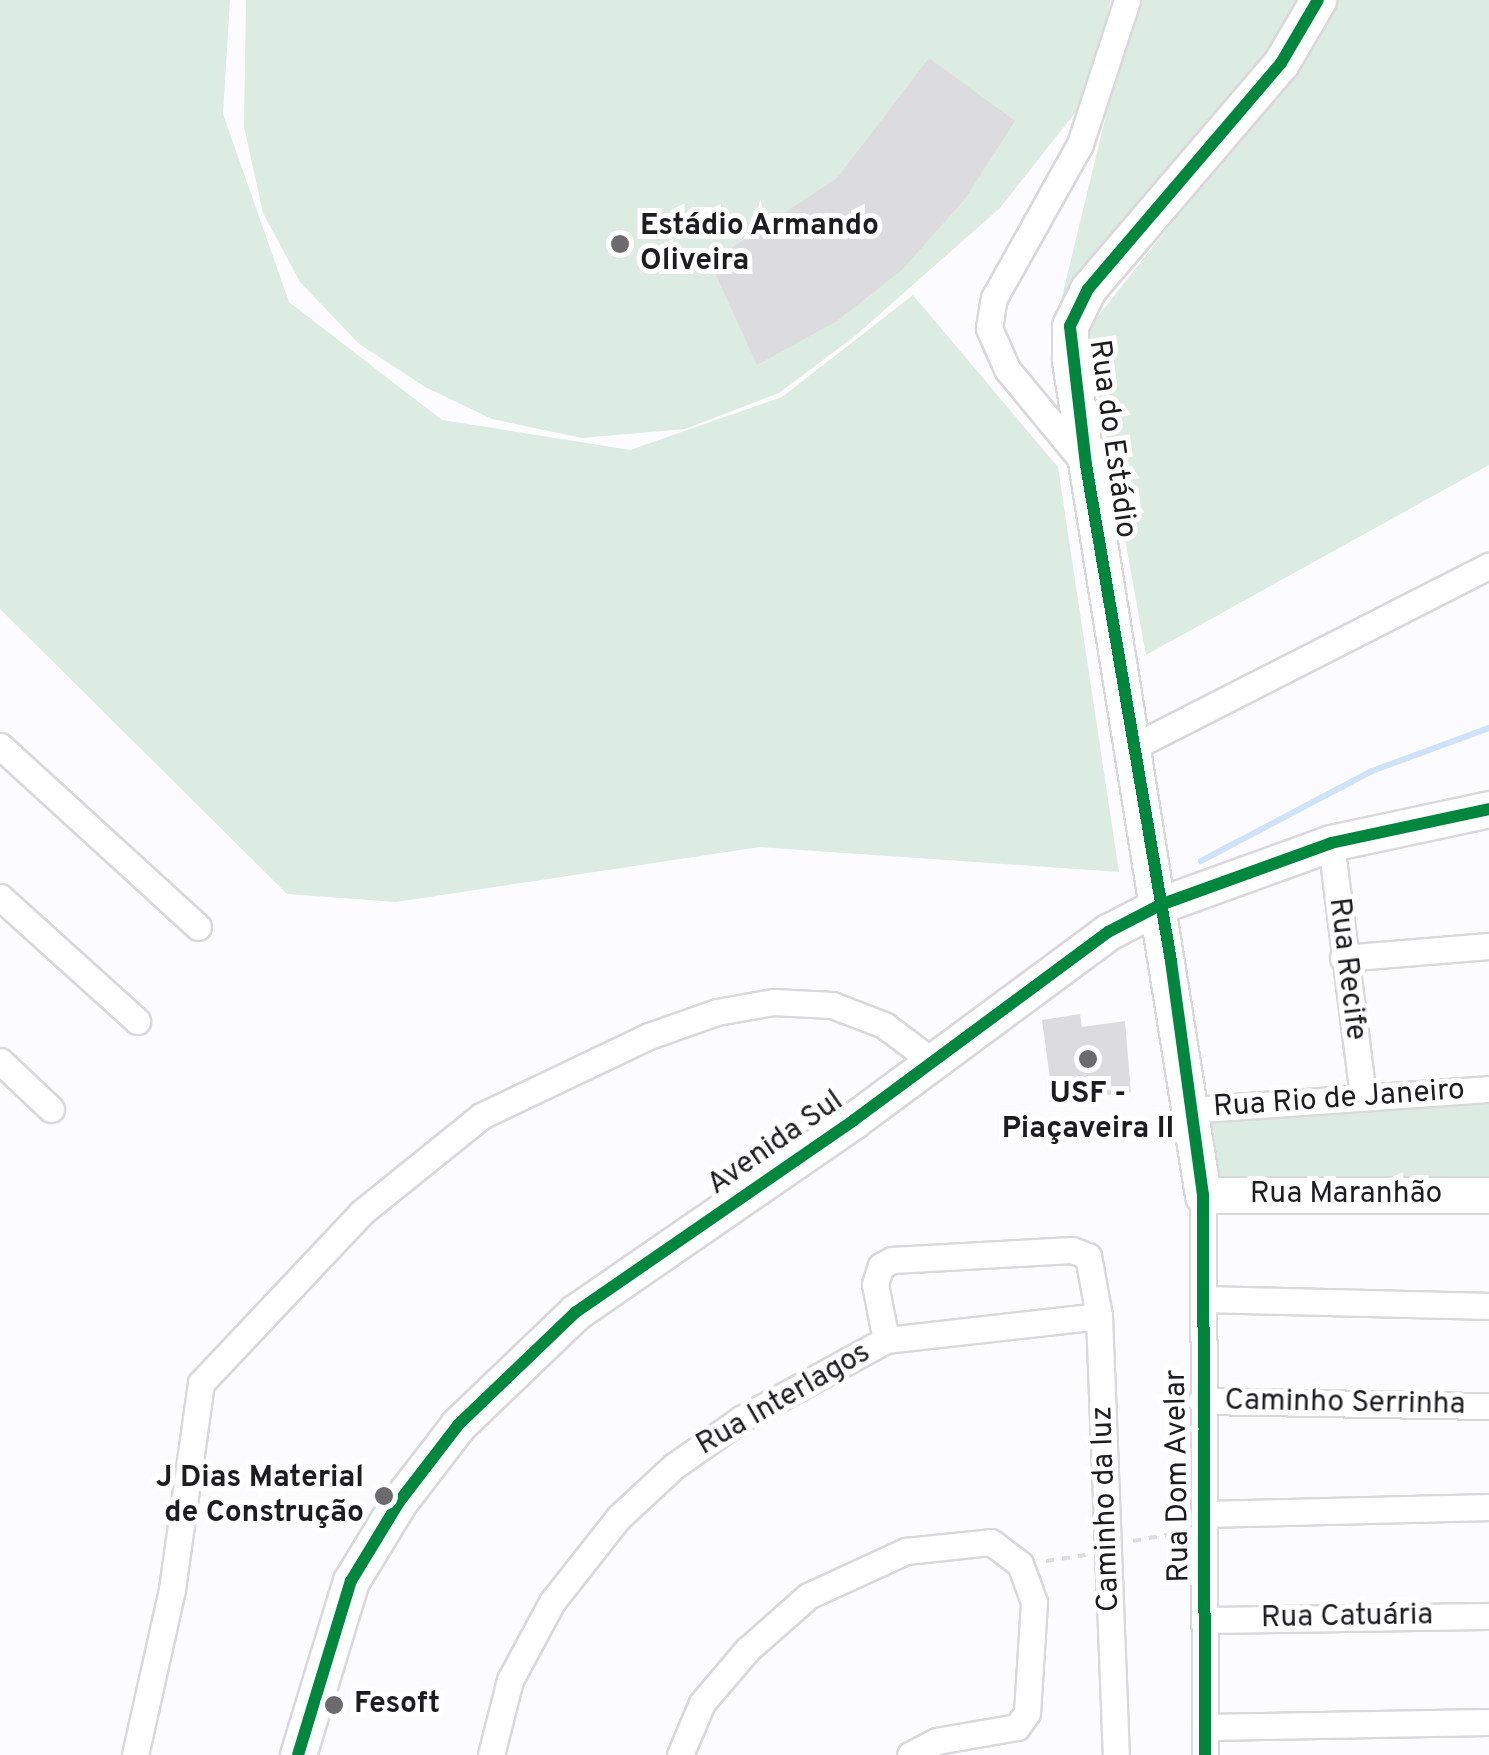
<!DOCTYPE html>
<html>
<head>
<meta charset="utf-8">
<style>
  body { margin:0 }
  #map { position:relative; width:1489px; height:1755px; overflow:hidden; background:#fcfcfe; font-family:Overpass,sans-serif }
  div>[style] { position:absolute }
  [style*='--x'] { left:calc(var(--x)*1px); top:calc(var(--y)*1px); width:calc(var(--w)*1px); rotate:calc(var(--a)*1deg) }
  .green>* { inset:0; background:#dcece2 }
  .stream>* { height:6px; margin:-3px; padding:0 3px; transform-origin:3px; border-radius:3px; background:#cee2f8 }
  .building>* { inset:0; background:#dcdcde }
  .path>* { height:4px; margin-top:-2px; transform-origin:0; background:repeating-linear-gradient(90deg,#ddddde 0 8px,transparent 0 16px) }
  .roads { filter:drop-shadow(2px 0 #d9d9db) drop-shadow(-2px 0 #d9d9db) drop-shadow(0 2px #d9d9db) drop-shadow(0 -2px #d9d9db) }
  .street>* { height:25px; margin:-12.5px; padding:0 12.5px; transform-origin:12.5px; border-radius:12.5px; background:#fff }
  .secondary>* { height:35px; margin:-17.5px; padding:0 17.5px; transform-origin:17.5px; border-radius:17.5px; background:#fff }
  .cycleway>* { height:12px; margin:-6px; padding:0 6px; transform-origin:6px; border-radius:6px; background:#00873e }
  .dots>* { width:28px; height:28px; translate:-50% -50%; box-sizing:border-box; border:5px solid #fff; border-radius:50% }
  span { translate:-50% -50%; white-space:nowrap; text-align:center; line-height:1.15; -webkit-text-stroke:10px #fff; paint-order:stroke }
  .poi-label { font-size:30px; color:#1d1d1f; font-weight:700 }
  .left { translate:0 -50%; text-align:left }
  .right { translate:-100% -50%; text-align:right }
  .street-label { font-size:30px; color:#1d1d1f }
</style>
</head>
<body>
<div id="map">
  <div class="green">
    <div style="clip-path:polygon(0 0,230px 0,223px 114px,289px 302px,442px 420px,630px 450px,782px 397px,913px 295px,1058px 467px,1119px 872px,760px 847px,396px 902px,287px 894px,0 609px)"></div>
    <div style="clip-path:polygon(246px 0,1110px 0,1108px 25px,1075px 113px,1000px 208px,855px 336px,779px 393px,685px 429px,582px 438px,492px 419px,425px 387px,358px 343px,300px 282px,263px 213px,244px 127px)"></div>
    <div style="clip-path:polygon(1134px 0,1300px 0,1291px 26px,1058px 313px)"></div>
    <div style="clip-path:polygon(1330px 0,1489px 0,1489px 465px,1146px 655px,1087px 330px,1318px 38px)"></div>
    <div style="clip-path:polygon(1489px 1101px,1489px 1182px,1211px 1181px,1202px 1118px)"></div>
  </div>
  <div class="stream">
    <div style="--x:1201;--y:861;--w:193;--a:-27.8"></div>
    <div style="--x:1372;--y:771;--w:125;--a:-20.2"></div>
  </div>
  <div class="building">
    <div style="clip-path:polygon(929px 58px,1015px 121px,965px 199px,902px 270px,837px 321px,757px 365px,710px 262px,837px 178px)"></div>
    <div style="clip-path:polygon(1080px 1014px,1082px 1027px,1125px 1021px,1131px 1092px,1053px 1101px,1042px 1020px)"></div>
  </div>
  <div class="path">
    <div style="--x:1133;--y:1541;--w:50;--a:-10.4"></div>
    <div style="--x:1046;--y:1561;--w:40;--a:-8.5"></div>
  </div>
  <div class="roads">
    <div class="street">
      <div style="--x:1086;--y:465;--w:124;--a:-129.5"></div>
      <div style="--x:1007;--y:369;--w:45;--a:-113.7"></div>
      <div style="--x:989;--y:328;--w:30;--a:-81"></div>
      <div style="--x:994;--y:298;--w:176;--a:-60.8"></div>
      <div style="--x:1080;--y:144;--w:151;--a:-71.9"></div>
      <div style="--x:0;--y:746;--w:268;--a:42.4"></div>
      <div style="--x:1135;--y:746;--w:397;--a:-27"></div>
      <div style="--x:1331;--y:843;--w:254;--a:82.8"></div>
      <div style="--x:0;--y:897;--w:185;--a:42.1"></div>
      <div style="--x:1343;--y:958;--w:146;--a:-4.7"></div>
      <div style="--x:0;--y:1061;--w:70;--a:43.3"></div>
      <div style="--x:1189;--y:1110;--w:301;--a:-4"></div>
      <div style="--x:1203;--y:1195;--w:560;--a:89.8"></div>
      <div style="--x:1204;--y:1299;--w:285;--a:1.4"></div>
      <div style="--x:886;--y:1340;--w:57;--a:-101.1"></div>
      <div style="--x:875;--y:1284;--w:19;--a:-72"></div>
      <div style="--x:881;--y:1266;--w:13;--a:-29"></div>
      <div style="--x:892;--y:1260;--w:180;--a:-3.2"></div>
      <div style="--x:1072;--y:1250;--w:17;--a:21"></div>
      <div style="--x:1088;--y:1256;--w:61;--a:79.6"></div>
      <div style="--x:1099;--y:1316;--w:439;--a:87.8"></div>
      <div style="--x:1201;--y:1401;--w:288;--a:1"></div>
      <div style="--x:1207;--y:1514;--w:282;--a:-1.4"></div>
      <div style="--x:1205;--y:1620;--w:284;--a:-0.8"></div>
      <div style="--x:1205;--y:1727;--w:284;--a:-1"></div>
      <div style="--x:135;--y:1755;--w:170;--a:-77.4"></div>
      <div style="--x:172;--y:1589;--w:208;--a:-82"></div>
      <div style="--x:201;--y:1383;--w:233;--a:-46.7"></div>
      <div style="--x:361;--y:1213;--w:154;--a:-38.9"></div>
      <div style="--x:481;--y:1116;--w:186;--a:-25.5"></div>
      <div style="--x:649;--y:1036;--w:72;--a:-19.4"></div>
      <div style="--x:717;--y:1012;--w:57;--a:-10.1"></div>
      <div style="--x:773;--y:1002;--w:59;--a:2.9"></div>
      <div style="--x:832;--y:1005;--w:56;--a:21"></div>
      <div style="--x:884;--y:1025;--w:60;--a:36.9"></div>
      <div style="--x:491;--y:1755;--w:77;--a:-75.8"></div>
      <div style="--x:510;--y:1680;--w:89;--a:-61.7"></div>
      <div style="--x:552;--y:1602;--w:108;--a:-51.8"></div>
      <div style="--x:619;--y:1517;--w:75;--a:-42.8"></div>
      <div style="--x:674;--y:1466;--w:82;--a:-35"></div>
      <div style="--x:741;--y:1419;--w:165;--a:-28.6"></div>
      <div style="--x:886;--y:1340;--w:214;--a:-6.4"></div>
      <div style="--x:680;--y:1755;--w:56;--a:-67.1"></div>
      <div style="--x:702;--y:1703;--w:70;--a:-49.7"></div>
      <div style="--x:747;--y:1650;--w:81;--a:-41.5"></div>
      <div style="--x:808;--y:1596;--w:108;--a:-24.7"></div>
      <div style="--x:906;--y:1551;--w:85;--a:-6"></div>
      <div style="--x:991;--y:1542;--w:36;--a:37"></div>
      <div style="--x:1020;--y:1564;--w:40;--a:69.8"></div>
      <div style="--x:1034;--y:1602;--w:111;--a:93.6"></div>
      <div style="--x:1027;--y:1713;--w:17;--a:126"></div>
      <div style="--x:1017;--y:1727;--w:81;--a:170.1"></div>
      <div style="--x:937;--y:1741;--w:30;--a:153"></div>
    </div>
    <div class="secondary">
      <div style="--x:1318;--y:0;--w:73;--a:120.4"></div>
      <div style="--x:1281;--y:63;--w:297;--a:130.5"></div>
      <div style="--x:1088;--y:289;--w:41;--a:115.9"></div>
      <div style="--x:1070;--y:326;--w:35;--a:90"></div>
      <div style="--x:1070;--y:361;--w:845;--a:80.94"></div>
      <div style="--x:1203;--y:1195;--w:286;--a:0"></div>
      <div style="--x:298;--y:1755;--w:182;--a:-73.1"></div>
      <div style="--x:351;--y:1581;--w:92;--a:-58.7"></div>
      <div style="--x:399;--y:1502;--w:97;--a:-52.5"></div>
      <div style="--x:458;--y:1425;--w:163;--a:-43.8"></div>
      <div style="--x:576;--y:1312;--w:338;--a:-34.6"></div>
      <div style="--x:854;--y:1120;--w:316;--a:-36.5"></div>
      <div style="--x:1108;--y:932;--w:59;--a:-27.4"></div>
      <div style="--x:1160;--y:905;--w:182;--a:-19.9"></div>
      <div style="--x:1331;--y:843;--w:162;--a:-12.1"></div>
    </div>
  </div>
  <div class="cycleway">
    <div style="--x:298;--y:1755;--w:182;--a:-73.1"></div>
    <div style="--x:351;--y:1581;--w:92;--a:-58.7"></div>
    <div style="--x:399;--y:1502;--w:97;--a:-52.5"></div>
    <div style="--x:458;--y:1425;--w:163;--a:-43.8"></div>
    <div style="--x:576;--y:1312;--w:338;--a:-34.6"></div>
    <div style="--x:854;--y:1120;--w:316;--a:-36.5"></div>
    <div style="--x:1108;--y:932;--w:59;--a:-27.4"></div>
    <div style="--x:1160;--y:905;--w:182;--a:-19.9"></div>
    <div style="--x:1331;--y:843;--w:162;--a:-12.1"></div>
    <div style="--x:1205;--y:1755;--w:560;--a:-90.2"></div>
    <div style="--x:1203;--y:1195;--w:236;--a:-97.8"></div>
    <div style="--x:1171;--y:961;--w:503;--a:-99.72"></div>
    <div style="--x:1086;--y:465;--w:140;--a:-96.6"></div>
    <div style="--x:1070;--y:326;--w:41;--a:-64.1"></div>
    <div style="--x:1088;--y:289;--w:297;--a:-49.5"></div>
    <div style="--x:1281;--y:63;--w:73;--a:-59.6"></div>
  </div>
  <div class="dots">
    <div style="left:620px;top:244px;background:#6b6b6d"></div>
    <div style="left:1088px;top:1059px;background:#6b6b6d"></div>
    <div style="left:384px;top:1496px;background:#6b6b6d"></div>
    <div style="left:334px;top:1705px;background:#6b6b6d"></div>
  </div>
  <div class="poi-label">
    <span class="left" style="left:640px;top:244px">Estádio Armando<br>Oliveira</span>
    <span style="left:1088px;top:1112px">USF -<br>Piaçaveira II</span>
    <span class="right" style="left:364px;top:1496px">J Dias Material<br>de Construção</span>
    <span class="left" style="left:354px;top:1705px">Fesoft</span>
  </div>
  <div class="street-label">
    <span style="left:1111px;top:439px;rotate:82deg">Rua do Estádio</span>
    <span style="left:1346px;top:969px;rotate:83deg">Rua Recife</span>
    <span style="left:1339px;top:1100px;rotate:-4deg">Rua Rio de Janeiro</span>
    <span style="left:776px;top:1144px;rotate:-35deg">Avenida Sul</span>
    <span style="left:1346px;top:1195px">Rua Maranhão</span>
    <span style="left:784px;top:1400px;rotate:-30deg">Rua Interlagos</span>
    <span style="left:1345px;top:1404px;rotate:1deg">Caminho Serrinha</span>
    <span style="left:1179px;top:1476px;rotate:-91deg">Rua Dom Avelar</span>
    <span style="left:1107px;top:1509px;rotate:-92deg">Caminho da luz</span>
    <span style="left:1347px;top:1618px;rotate:-1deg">Rua Catuária</span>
  </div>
</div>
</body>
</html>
